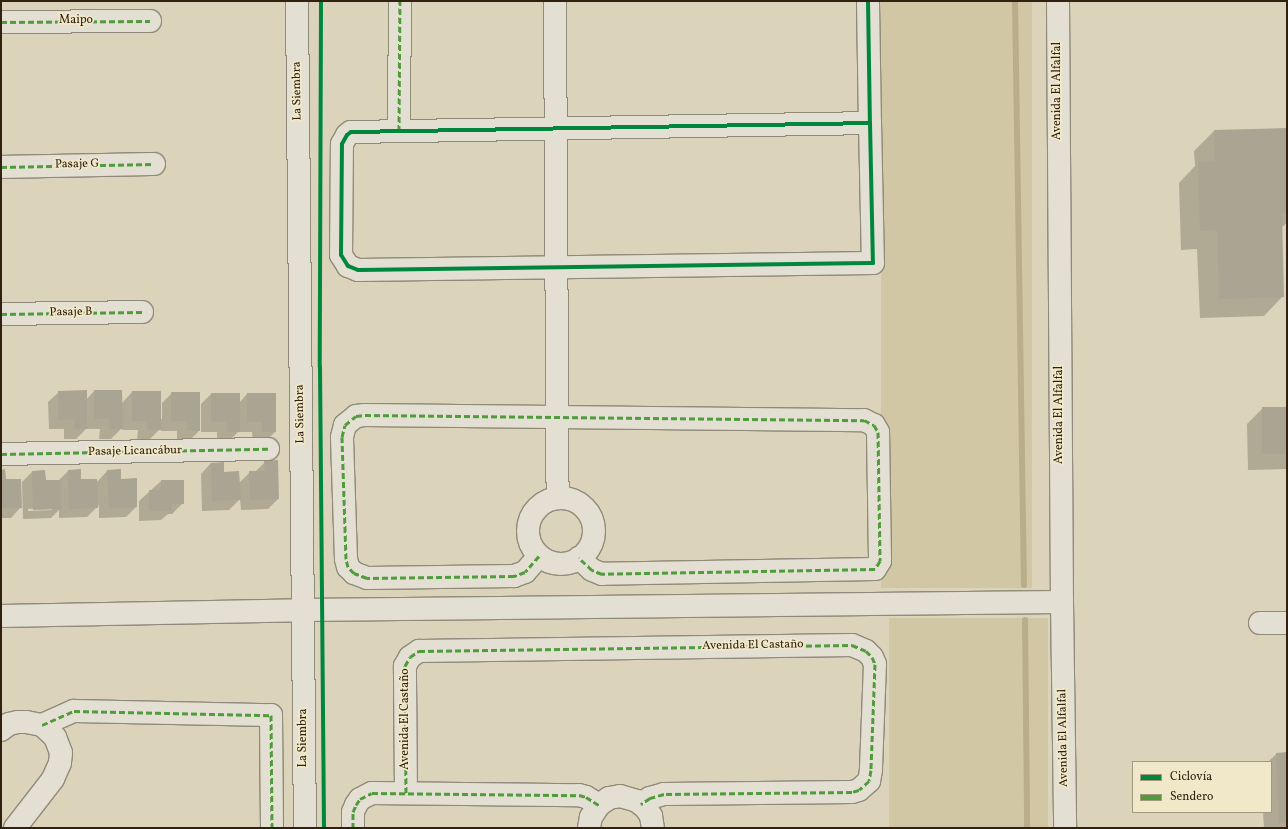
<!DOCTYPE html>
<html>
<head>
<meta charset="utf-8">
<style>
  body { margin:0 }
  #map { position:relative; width:1288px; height:829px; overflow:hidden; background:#dcd4ba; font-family:Vollkorn,serif }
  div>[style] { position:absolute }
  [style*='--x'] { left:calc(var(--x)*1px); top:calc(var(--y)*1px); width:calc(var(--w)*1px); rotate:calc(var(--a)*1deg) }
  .green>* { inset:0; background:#d2c7a4; transform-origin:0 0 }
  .shadow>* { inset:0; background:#0003 }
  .stream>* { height:6px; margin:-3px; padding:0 3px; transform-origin:3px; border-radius:3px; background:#baad8b }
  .building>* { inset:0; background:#aaa492; transform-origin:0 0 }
  .roads { filter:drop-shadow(1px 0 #908a79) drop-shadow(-1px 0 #908a79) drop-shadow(0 1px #908a79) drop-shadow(0 -1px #908a79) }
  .minor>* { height:22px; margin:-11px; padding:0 11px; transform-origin:11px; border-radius:11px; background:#e3dfd2 }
  .minor>.ring { margin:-11px; padding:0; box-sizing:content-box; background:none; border:22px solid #e3dfd2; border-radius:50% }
  .quiet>* { height:3px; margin-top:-1.5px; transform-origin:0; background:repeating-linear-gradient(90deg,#509b3c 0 6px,transparent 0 9px) }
  .cycleway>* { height:4px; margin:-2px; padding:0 2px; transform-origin:2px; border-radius:2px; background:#00873e }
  span { translate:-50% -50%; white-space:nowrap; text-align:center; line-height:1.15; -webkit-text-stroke:3.5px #f1e8c9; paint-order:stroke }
  .street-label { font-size:12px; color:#302111 }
  .frame { position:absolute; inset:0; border:2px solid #302111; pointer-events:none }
  .legend { position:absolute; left:1132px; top:761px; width:140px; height:52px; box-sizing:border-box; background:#f1e8c9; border:1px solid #a4987f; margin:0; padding:5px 7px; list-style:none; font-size:12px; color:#302111 }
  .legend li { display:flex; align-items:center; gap:8px; height:20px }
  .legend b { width:20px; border:1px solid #a4987f }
</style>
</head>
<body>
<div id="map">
  <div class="green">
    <div style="left:881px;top:1px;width:151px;height:587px"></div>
    <div style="left:1048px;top:618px;width:210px;height:159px;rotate:90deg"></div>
  </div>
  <div class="shadow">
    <div style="clip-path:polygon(1287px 129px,1287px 223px,1281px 228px,1283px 296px,1264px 316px,1200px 318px,1197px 249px,1181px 250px,1179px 183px,1195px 166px,1194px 151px,1214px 131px)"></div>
    <div style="clip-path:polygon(94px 391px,122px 403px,132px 392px,160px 419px,162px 419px,162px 403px,172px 393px,199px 431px,189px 441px,177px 441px,177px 431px,161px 431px,161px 428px,149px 440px,137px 440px,138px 430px,122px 430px,122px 428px,111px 439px,99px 439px,100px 429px,86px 429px,76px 439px,64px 439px,64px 429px,49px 429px,48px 402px,59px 392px,86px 400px)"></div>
    <div style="clip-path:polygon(211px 394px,239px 403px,247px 394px,275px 432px,265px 442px,253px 442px,252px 432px,238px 432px,229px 441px,217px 442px,217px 432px,201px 432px,201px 404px)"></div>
    <div style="clip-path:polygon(1287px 408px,1287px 469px,1248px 470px,1247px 424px,1262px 409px)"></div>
    <div style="clip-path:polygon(265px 462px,278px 499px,268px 509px,241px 510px,240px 499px,229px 510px,202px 511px,201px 474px,211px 463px,223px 463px,223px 473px,239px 483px,250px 472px,255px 472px)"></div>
    <div style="clip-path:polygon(evenodd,80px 470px,81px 480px,96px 483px,108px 470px,120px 480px,136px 507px,126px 517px,99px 518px,99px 505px,87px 517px,59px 518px,59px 510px,51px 518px,23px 519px,22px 482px,32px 472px,45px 481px,58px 481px,68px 471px,80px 470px,52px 508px,52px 510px,28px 511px,28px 509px,52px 508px)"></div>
    <div style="clip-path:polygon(1px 471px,21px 507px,11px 518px,1px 518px)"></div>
    <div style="clip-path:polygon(161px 481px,183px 503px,172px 514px,168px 514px,161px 520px,139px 521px,139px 501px)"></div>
    <div style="clip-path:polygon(1287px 753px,1287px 828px,1264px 828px,1263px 812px,1271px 812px,1271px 762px,1268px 762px,1276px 754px)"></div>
  </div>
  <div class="stream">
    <div style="--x:1015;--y:1;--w:584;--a:89.12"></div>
    <div style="--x:1025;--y:620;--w:208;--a:89.4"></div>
  </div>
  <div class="building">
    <div style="clip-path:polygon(1287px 128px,1287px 213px,1282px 213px,1284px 297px,1219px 299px,1217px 230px,1200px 231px,1198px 162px,1215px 161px,1214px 130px)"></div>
    <div style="clip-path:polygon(87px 390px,87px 429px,74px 429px,74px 419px,58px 420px,58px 391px)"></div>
    <div style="clip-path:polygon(94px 390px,122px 390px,123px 429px,109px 429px,109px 419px,94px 419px)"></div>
    <div style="clip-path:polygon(132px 391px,161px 391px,161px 430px,147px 430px,147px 421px,132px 421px)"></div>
    <div style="clip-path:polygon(171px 392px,200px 392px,200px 431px,187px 431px,187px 421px,171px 421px)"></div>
    <div style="clip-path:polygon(211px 393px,240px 393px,240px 432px,227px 432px,226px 422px,211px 422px)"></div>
    <div style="clip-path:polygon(247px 393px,276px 393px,276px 432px,262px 432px,262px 422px,247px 422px)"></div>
    <div style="left:1287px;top:407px;width:47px;height:25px;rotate:90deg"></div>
    <div style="clip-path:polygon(278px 460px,279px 499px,250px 500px,249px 471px,265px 471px,264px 461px)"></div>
    <div style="clip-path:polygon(224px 462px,224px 472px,239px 471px,241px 500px,212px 501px,211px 463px)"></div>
    <div style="clip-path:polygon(5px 469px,6px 479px,21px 479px,22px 508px,1px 508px,1px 470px)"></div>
    <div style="clip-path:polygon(81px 469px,81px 479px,97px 479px,98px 508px,69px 509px,68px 470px)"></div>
    <div style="clip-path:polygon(121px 469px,121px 479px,137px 478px,137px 507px,109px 508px,107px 470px)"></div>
    <div style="clip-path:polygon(45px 470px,46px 480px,61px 480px,62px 509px,33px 510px,32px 471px)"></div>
    <div style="clip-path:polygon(161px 480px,184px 480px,184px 504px,172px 504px,172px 511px,149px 511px,149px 490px,161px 490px)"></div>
    <div style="clip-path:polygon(1287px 752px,1287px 822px,1279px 823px,1276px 753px)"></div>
  </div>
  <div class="roads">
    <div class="minor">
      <div style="--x:297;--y:1;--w:827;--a:89.45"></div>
      <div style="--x:555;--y:1;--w:497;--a:89.7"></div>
      <div style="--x:868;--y:1;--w:122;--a:89.1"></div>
      <div style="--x:870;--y:123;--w:140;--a:88.8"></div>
      <div style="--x:873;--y:263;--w:515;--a:179.22"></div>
      <div style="--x:358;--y:270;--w:11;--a:-158"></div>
      <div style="--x:348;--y:266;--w:13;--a:-122"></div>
      <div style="--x:341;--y:255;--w:111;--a:-89.5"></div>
      <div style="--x:342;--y:144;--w:10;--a:-61"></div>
      <div style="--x:347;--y:135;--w:5;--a:-37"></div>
      <div style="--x:351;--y:132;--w:519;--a:-0.99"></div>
      <div style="--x:1058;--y:1;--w:601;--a:89.62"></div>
      <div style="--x:1062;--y:602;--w:226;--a:89.2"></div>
      <div style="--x:1;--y:22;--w:149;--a:-0.4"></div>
      <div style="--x:399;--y:131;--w:130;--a:-89.6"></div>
      <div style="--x:1;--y:167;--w:153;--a:-1.1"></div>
      <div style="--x:1;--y:314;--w:141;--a:-0.8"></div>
      <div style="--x:1;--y:454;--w:267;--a:-1.1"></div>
      <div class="ring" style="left:528px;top:498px;width:44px;height:44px"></div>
      <div style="--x:539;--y:556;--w:21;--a:131"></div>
      <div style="--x:525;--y:572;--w:12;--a:160"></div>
      <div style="--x:514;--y:576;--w:147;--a:179.2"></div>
      <div style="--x:367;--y:578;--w:14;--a:-159"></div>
      <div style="--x:354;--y:573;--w:8;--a:-135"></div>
      <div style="--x:348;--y:567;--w:8;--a:-104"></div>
      <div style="--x:346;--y:559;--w:122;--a:-91.9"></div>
      <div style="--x:342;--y:437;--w:12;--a:-76"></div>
      <div style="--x:345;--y:425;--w:14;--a:-39"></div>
      <div style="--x:356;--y:416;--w:9;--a:-6"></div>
      <div style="--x:365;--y:415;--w:499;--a:0.6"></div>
      <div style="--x:864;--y:420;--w:11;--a:27"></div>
      <div style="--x:874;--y:425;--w:8;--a:60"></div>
      <div style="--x:878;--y:432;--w:129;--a:89.1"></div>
      <div style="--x:880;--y:561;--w:9;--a:122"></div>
      <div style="--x:875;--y:569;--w:273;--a:179"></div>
      <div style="--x:602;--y:574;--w:11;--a:-158"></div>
      <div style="--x:592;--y:570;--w:18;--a:-137"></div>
      <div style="--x:1;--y:616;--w:302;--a:-1.1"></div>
      <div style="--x:303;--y:610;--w:759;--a:-0.6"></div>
      <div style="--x:1260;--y:623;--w:27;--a:0"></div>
      <div style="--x:42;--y:725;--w:35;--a:-24"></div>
      <div style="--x:74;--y:711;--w:197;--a:1.2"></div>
      <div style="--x:271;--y:715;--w:113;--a:89.5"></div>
      <div style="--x:1;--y:730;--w:10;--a:-37"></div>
      <div style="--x:9;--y:724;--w:9;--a:-13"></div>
      <div style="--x:18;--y:722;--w:8;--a:0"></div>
      <div style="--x:26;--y:722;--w:16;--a:11"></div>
      <div style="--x:42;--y:725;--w:18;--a:43"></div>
      <div style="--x:55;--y:737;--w:17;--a:69"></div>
      <div style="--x:61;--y:753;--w:10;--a:96"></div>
      <div style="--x:60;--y:763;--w:17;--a:114"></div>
      <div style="--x:53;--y:779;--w:62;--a:127.8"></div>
      <div style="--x:406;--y:793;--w:127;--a:-90.5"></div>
      <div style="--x:405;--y:666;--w:10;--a:-61"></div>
      <div style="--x:410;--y:657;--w:11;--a:-34"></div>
      <div style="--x:419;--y:651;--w:433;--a:-0.8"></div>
      <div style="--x:852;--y:645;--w:15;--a:23"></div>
      <div style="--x:866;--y:651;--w:8;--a:45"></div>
      <div style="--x:872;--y:657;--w:8;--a:67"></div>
      <div style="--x:875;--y:664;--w:106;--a:92.2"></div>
      <div style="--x:871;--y:770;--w:11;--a:100"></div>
      <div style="--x:869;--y:781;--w:13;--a:138"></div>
      <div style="--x:859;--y:790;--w:7;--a:164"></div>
      <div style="--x:852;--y:792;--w:188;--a:179.4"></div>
      <div style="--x:664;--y:794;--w:15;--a:164"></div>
      <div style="--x:650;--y:798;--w:11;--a:146"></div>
      <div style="--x:353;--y:828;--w:16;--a:-90"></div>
      <div style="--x:353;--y:812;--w:8;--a:-67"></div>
      <div style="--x:356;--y:805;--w:7;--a:-56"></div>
      <div style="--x:360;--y:799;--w:13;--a:-27"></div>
      <div style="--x:372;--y:793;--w:207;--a:0.6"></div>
      <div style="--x:579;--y:795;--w:7;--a:16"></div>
      <div style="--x:586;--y:797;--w:15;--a:32"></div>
      <div style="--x:589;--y:828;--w:11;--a:-80"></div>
      <div style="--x:591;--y:817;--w:14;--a:-56"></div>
      <div style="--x:599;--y:805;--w:12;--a:-35"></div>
      <div style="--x:609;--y:798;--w:11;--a:-10"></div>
      <div style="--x:620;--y:796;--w:18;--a:16"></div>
      <div style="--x:637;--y:801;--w:10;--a:37"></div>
      <div style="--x:645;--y:807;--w:11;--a:56"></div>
      <div style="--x:651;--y:816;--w:12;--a:81"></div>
    </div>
  </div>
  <div class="quiet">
    <div style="--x:1;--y:22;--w:149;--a:-0.4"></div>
    <div style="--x:399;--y:131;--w:130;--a:-89.6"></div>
    <div style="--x:1;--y:167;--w:153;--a:-1.1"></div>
    <div style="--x:1;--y:314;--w:141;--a:-0.8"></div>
    <div style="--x:1;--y:454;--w:267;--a:-1.1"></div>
    <div style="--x:539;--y:556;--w:21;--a:131"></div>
    <div style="--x:525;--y:572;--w:12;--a:160"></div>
    <div style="--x:514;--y:576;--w:147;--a:179.2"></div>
    <div style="--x:367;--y:578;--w:14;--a:-159"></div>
    <div style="--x:354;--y:573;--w:8;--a:-135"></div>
    <div style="--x:348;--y:567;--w:8;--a:-104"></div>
    <div style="--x:346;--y:559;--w:122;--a:-91.9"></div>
    <div style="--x:342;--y:437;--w:12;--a:-76"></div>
    <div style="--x:345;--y:425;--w:14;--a:-39"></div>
    <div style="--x:356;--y:416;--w:9;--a:-6"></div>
    <div style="--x:365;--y:415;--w:499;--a:0.6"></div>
    <div style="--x:864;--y:420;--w:11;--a:27"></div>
    <div style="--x:874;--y:425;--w:8;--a:60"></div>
    <div style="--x:878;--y:432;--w:129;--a:89.1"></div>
    <div style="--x:880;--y:561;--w:9;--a:122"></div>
    <div style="--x:875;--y:569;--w:273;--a:179"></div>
    <div style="--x:602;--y:574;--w:11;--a:-158"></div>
    <div style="--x:592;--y:570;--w:18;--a:-137"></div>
    <div style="--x:42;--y:725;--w:35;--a:-24"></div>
    <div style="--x:74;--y:711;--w:197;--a:1.2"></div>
    <div style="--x:271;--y:715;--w:113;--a:89.5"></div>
    <div style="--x:406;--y:793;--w:127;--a:-90.5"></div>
    <div style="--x:405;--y:666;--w:10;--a:-61"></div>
    <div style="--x:410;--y:657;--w:11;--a:-34"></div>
    <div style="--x:419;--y:651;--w:433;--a:-0.8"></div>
    <div style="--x:852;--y:645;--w:15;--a:23"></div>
    <div style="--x:866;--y:651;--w:8;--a:45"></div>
    <div style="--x:872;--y:657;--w:8;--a:67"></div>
    <div style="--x:875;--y:664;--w:106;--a:92.2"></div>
    <div style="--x:871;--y:770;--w:11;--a:100"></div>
    <div style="--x:869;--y:781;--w:13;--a:138"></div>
    <div style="--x:859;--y:790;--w:7;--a:164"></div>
    <div style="--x:852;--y:792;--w:188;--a:179.4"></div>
    <div style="--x:664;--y:794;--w:15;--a:164"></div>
    <div style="--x:650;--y:798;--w:11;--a:146"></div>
    <div style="--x:353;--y:828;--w:16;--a:-90"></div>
    <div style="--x:353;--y:812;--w:8;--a:-67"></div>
    <div style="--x:356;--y:805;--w:7;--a:-56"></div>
    <div style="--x:360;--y:799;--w:13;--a:-27"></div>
    <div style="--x:372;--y:793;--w:207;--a:0.6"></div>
    <div style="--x:579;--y:795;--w:7;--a:16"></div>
    <div style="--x:586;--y:797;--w:15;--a:32"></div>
  </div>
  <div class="cycleway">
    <div style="--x:321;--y:1;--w:366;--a:90.2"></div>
    <div style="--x:320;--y:367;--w:461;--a:89.5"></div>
    <div style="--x:868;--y:1;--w:122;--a:89.1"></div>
    <div style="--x:870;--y:123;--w:140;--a:88.8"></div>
    <div style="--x:873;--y:263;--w:515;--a:179.22"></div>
    <div style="--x:358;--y:270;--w:11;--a:-158"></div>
    <div style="--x:348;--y:266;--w:13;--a:-122"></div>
    <div style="--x:341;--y:255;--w:111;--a:-89.5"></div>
    <div style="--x:342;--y:144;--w:10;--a:-61"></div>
    <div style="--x:347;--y:135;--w:5;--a:-37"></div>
    <div style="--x:351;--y:132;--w:519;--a:-0.99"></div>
  </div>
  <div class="street-label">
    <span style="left:76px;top:21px">Maipo</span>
    <span style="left:298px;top:91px;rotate:-91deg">La Siembra</span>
    <span style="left:1058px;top:91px;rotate:-90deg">Avenida El Alfalfal</span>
    <span style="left:77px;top:165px;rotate:-1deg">Pasaje G</span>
    <span style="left:71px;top:313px;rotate:-1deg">Pasaje B</span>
    <span style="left:301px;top:414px;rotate:-91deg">La Siembra</span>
    <span style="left:1060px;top:415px;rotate:-90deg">Avenida El Alfalfal</span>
    <span style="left:135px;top:452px;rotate:-1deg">Pasaje Licancábur</span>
    <span style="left:753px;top:646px;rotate:-1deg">Avenida El Castaño</span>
    <span style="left:406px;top:719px;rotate:-90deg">Avenida El Castaño</span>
    <span style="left:304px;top:738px;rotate:-90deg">La Siembra</span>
    <span style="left:1064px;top:738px;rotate:-91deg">Avenida El Alfalfal</span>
  </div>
  <div class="frame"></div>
  <ul class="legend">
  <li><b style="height:5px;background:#00873e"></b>Ciclovía</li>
  <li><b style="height:5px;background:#509b3c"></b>Sendero</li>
  </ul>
</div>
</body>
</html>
